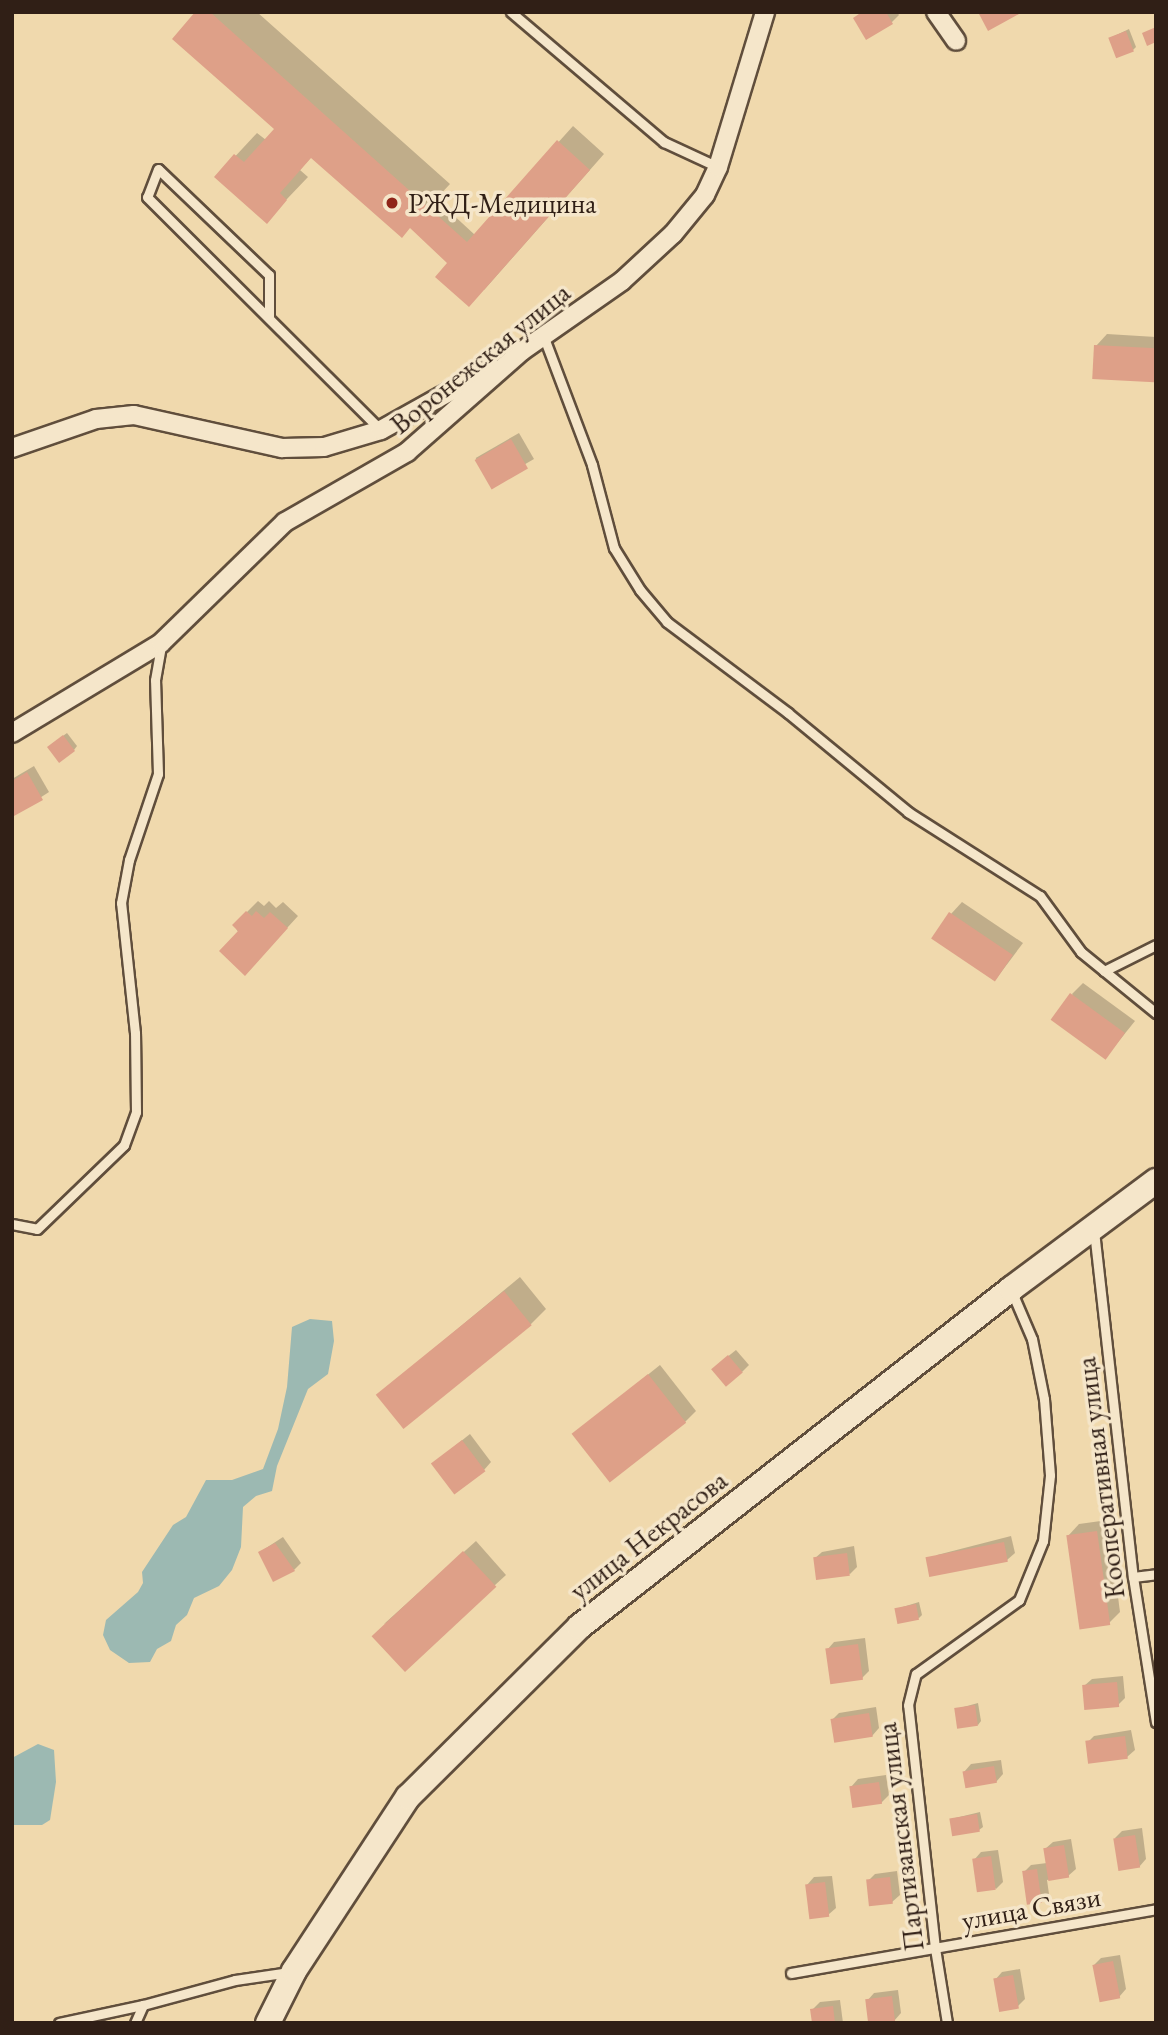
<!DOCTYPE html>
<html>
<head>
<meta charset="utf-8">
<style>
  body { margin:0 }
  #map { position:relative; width:1168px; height:2035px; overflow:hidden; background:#f0d9ad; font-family:"EB Garamond",serif }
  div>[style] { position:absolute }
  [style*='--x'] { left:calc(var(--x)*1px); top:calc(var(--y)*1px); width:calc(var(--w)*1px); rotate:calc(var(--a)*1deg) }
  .water>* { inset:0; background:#9cb9b2 }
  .shadow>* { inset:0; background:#0003; transform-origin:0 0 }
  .building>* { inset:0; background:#dea088; transform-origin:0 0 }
  .roads { filter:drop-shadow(2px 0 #604e3c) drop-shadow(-2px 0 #604e3c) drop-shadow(0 2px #604e3c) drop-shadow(0 -2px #604e3c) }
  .service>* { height:9px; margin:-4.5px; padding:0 4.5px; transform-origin:4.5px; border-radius:4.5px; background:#f5e6ca }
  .minor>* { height:18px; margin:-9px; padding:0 9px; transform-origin:9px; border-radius:9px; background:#f5e6ca }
  .secondary>* { height:24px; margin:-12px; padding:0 12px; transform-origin:12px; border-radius:12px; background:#f5e6ca }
  .dots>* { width:19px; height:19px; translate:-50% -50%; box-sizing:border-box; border:4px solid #f5e6ca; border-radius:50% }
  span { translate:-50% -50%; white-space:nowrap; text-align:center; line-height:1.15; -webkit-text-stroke:7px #f5e6ca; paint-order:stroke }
  .poi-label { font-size:28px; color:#301f16 }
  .left { translate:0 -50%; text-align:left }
  .street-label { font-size:28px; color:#301f16 }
  .frame { position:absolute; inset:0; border:14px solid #301f16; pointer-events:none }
</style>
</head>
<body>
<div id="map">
  <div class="water">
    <div style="clip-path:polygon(310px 1319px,332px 1321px,334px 1341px,328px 1374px,308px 1389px,277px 1466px,272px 1491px,256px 1496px,243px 1507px,241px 1547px,232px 1570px,219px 1586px,194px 1598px,187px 1615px,176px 1625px,171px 1641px,157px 1649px,150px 1662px,129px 1663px,110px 1650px,103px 1635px,106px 1620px,138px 1592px,143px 1583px,142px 1572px,173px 1525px,186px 1517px,206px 1480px,232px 1480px,263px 1469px,278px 1429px,287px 1387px,292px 1327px)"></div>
    <div style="clip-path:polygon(38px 1744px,54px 1750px,56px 1782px,50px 1820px,42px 1825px,12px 1825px,12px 1758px)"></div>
  </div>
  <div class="shadow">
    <div style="clip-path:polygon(198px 12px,257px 12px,450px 184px,436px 199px,475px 235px,573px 126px,604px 154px,484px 290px,410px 227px,312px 156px,300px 170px,308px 177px,266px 221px,216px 177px,257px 133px,266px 140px,276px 129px)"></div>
    <div style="clip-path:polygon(861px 12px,897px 12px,899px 15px,892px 22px,856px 18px)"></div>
    <div style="clip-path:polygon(1129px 29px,1136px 47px,1133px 50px,1110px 38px)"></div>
    <div style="clip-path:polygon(1107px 334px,1156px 337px,1156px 381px,1096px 346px)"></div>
    <div style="left:519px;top:433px;width:30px;height:50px;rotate:60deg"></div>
    <div style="clip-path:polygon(67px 733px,77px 746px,74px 750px,52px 744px)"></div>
    <div style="clip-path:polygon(34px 766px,49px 792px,15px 814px,12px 809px,12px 779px)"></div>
    <div style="clip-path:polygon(258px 901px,264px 906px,269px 901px,276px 908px,283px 902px,298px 916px,256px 962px,234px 925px)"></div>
    <div style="clip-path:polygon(962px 902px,1023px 943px,996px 979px,951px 914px)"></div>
    <div style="clip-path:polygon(1083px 983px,1135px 1021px,1106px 1057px,1072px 994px)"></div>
    <div style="clip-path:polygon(520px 1277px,546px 1309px,531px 1324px,378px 1395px)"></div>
    <div style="clip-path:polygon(736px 1350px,749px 1365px,742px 1372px,721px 1362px)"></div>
    <div style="clip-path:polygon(660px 1365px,696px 1411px,685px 1422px,574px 1434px)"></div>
    <div style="clip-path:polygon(470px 1434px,491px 1462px,484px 1470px,441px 1457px)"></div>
    <div style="clip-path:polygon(1108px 1520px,1120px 1612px,1109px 1623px,1068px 1536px,1079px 1524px)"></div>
    <div style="clip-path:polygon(1011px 1536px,1015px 1553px,1007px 1560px,929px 1562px,937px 1555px)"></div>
    <div style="clip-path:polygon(283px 1537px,301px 1563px,294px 1570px,260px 1552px)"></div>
    <div style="clip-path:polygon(476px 1541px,506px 1575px,494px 1586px,384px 1624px)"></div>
    <div style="clip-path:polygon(854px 1546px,857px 1567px,850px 1574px,814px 1559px,822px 1552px)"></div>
    <div style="clip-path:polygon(919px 1602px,922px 1615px,919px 1618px,896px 1609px)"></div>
    <div style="clip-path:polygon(865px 1638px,869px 1671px,862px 1678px,827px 1650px,834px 1642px)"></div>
    <div style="clip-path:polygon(1123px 1676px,1125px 1698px,1118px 1705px,1084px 1686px,1092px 1679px)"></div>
    <div style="clip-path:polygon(978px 1703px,981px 1721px,978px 1725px,956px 1709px)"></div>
    <div style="clip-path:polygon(876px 1707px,879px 1728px,872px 1736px,832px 1720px,839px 1713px)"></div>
    <div style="clip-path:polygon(1131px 1730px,1135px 1750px,1127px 1757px,1087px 1743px,1094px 1736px)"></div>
    <div style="clip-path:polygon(1001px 1760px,1003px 1774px,996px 1782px,964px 1772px,971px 1764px)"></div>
    <div style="clip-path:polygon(886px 1775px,889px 1795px,881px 1803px,851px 1787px,858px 1779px)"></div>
    <div style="clip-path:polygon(980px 1812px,983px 1827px,979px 1830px,951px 1819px)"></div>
    <div style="clip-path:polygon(1142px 1828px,1146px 1859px,1139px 1867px,1115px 1838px,1122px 1831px)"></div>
    <div style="clip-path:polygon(1071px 1839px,1076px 1869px,1068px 1876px,1047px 1880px,1049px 1894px,1042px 1902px,1024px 1872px,1031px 1865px,1047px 1863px,1045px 1849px,1053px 1842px)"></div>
    <div style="clip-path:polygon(998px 1850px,1003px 1882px,996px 1889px,974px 1860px,981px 1852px)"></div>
    <div style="clip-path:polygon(897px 1871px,900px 1895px,892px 1902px,868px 1881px,875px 1874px)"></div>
    <div style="clip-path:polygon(832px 1876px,836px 1908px,828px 1915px,807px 1885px,814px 1877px)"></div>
    <div style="clip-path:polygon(1120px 1955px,1126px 1989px,1119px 1997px,1094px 1965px,1101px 1958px)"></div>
    <div style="clip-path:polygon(1020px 1969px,1025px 1999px,1018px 2006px,995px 1980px,1002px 1972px)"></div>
    <div style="clip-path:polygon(898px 1990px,901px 2013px,894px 2021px,870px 2023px,867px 2001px,874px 1993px)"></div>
    <div style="clip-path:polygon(840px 2000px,843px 2023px,814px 2023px,812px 2010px,820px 2002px)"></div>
  </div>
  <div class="building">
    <div style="clip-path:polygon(195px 12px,210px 12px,467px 242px,557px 140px,590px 170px,469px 307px,435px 277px,447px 263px,410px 228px,402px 238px,311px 158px,280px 193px,287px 200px,267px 224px,214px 177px,234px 154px,244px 162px,274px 129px,172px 39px)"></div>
    <div style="clip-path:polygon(862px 12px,886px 12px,893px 24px,866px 40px,853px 18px)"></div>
    <div style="clip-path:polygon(978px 12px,1018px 12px,1019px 14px,988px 31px)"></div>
    <div style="clip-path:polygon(1156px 27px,1156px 42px,1147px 46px,1142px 33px)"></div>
    <div style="left:1126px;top:31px;width:22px;height:19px;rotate:69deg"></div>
    <div style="left:1094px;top:345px;width:62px;height:34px;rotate:3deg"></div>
    <div style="left:511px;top:439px;width:34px;height:42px;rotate:60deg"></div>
    <div style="left:63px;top:735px;width:20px;height:20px;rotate:53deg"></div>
    <div style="clip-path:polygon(27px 772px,43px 800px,14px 816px,12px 781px)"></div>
    <div style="clip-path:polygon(246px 911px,252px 916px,256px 911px,264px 918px,270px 912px,288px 928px,245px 976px,219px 951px,238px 931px,232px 925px)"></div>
    <div style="left:949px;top:912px;width:77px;height:32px;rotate:34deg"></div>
    <div style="left:1070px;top:993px;width:68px;height:33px;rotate:36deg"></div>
    <div style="left:504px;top:1291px;width:44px;height:165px;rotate:51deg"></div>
    <div style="left:728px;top:1355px;width:23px;height:22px;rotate:50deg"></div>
    <div style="left:648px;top:1374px;width:62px;height:97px;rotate:52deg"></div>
    <div style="left:462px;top:1440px;width:39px;height:39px;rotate:53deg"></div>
    <div style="left:1097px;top:1531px;width:95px;height:31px;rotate:82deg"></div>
    <div style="left:1004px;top:1542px;width:20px;height:80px;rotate:79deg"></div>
    <div style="clip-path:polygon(275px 1543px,295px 1571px,273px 1582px,258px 1552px)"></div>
    <div style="left:463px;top:1551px;width:49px;height:125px;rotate:47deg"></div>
    <div style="left:847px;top:1553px;width:23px;height:34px;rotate:83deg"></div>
    <div style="left:916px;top:1604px;width:16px;height:22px;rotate:79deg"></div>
    <div style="left:858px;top:1644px;width:36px;height:33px;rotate:82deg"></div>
    <div style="left:1117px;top:1682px;width:25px;height:35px;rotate:85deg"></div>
    <div style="left:975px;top:1705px;width:21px;height:21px;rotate:82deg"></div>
    <div style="left:869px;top:1713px;width:24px;height:39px;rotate:81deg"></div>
    <div style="left:1125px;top:1736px;width:23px;height:40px;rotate:83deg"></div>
    <div style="left:994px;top:1766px;width:17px;height:32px;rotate:80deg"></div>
    <div style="left:879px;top:1782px;width:22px;height:30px;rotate:82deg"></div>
    <div style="left:977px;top:1814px;width:18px;height:28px;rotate:81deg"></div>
    <div style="left:1135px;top:1835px;width:33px;height:22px;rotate:81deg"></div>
    <div style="left:1064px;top:1845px;width:33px;height:21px;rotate:81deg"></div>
    <div style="left:991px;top:1856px;width:34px;height:19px;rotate:82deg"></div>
    <div style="left:1037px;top:1869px;width:34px;height:15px;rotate:82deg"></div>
    <div style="left:890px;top:1877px;width:27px;height:24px;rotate:84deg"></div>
    <div style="left:825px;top:1882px;width:35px;height:20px;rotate:83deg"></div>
    <div style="left:1113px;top:1961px;width:38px;height:21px;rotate:79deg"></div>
    <div style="left:1013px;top:1975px;width:34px;height:20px;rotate:80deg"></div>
    <div style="left:892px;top:1996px;width:26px;height:27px;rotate:83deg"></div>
    <div style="clip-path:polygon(833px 2006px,835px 2023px,812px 2023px,810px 2009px)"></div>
  </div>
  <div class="roads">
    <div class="service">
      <div style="--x:511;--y:12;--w:201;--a:40.4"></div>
      <div style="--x:664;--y:142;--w:60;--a:24.8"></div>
      <div style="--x:269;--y:318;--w:43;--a:-90"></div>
      <div style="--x:269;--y:275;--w:153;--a:-136.3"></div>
      <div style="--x:158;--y:169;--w:30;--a:111"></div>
      <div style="--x:147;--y:197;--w:330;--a:44.9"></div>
      <div style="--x:543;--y:335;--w:139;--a:69.3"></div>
      <div style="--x:592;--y:465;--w:86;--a:75.2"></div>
      <div style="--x:614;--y:548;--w:49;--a:58.2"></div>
      <div style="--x:640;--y:590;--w:42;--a:49.8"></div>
      <div style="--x:667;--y:622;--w:151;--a:36.9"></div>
      <div style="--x:788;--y:713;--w:156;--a:39.5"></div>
      <div style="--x:908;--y:812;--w:156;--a:32.5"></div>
      <div style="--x:1040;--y:896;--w:69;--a:53.8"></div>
      <div style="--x:1081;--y:952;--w:97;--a:39.1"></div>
      <div style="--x:1104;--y:971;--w:58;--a:-26.6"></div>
      <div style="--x:12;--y:1224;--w:25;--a:11"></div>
      <div style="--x:37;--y:1229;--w:121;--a:-44"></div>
      <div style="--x:124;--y:1145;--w:35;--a:-70"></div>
      <div style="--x:136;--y:1112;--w:79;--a:-90.7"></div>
      <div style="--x:135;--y:1033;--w:131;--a:-96.1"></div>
      <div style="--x:121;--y:903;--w:44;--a:-79.5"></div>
      <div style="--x:129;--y:860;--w:91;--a:-71.4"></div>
      <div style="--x:158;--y:774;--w:94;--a:-91.8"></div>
      <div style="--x:155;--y:680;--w:36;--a:-80"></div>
      <div style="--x:1094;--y:1231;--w:348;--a:83.6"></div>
      <div style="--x:1133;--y:1577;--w:147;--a:81"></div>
      <div style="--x:1133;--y:1577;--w:23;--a:-7"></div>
      <div style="--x:791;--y:1973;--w:371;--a:-9.9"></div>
      <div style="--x:59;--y:2023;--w:86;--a:-12.1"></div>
      <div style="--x:135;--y:2023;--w:20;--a:-66"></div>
      <div style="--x:143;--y:2005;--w:95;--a:-15.2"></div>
      <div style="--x:235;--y:1980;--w:55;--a:-8.4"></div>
      <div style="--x:947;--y:2023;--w:76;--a:-99.1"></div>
      <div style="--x:935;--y:1948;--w:244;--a:-96.3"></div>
      <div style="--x:908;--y:1705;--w:32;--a:-76"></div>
      <div style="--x:916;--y:1674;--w:127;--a:-35.7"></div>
      <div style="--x:1019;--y:1600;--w:64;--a:-67.9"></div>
      <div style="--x:1043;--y:1541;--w:66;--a:-83.9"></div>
      <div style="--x:1050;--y:1475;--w:76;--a:-94.5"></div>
      <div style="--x:1044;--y:1399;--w:61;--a:-101.3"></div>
      <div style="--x:1032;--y:1339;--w:53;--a:-113.2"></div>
    </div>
    <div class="minor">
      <div style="--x:936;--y:12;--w:35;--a:55"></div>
      <div style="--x:12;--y:448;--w:89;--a:-19"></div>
      <div style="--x:96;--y:419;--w:38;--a:-6"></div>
      <div style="--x:134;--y:415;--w:152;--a:12.6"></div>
      <div style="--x:282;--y:448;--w:42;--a:-1.4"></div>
      <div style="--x:324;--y:447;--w:59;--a:-16.6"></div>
      <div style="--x:381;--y:430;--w:127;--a:-29.2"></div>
      <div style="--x:12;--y:733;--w:174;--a:-31.1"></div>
      <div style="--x:161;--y:643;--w:173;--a:-44.3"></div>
      <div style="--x:285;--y:522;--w:141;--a:-29.8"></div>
      <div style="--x:407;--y:452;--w:153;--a:-41.3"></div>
      <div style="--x:522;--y:351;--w:122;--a:-35"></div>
      <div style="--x:622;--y:281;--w:69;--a:-42.7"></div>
      <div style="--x:673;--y:234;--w:50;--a:-50.6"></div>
      <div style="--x:705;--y:195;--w:31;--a:-65"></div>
      <div style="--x:718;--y:167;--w:162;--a:-73.1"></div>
    </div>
    <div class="secondary">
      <div style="--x:268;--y:2023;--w:58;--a:-63.4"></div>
      <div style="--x:294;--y:1971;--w:208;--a:-56.8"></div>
      <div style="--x:408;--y:1797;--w:241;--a:-44.8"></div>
      <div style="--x:579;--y:1627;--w:549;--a:-38.04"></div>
      <div style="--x:1011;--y:1289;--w:181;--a:-36.7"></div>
    </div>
  </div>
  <div class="dots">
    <div style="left:392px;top:203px;background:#8f2418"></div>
  </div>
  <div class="poi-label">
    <span class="left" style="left:408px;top:203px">РЖД-Медицина</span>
  </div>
  <div class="street-label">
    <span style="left:480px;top:358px;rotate:-39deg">Воронежская улица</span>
    <span style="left:1100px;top:1478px;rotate:-97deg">Кооперативная улица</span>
    <span style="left:648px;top:1535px;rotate:-38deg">улица Некрасова</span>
    <span style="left:900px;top:1837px;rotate:-97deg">Партизанская улица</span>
    <span style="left:1031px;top:1908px;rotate:-10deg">улица Связи</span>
  </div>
  <div class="frame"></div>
</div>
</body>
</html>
